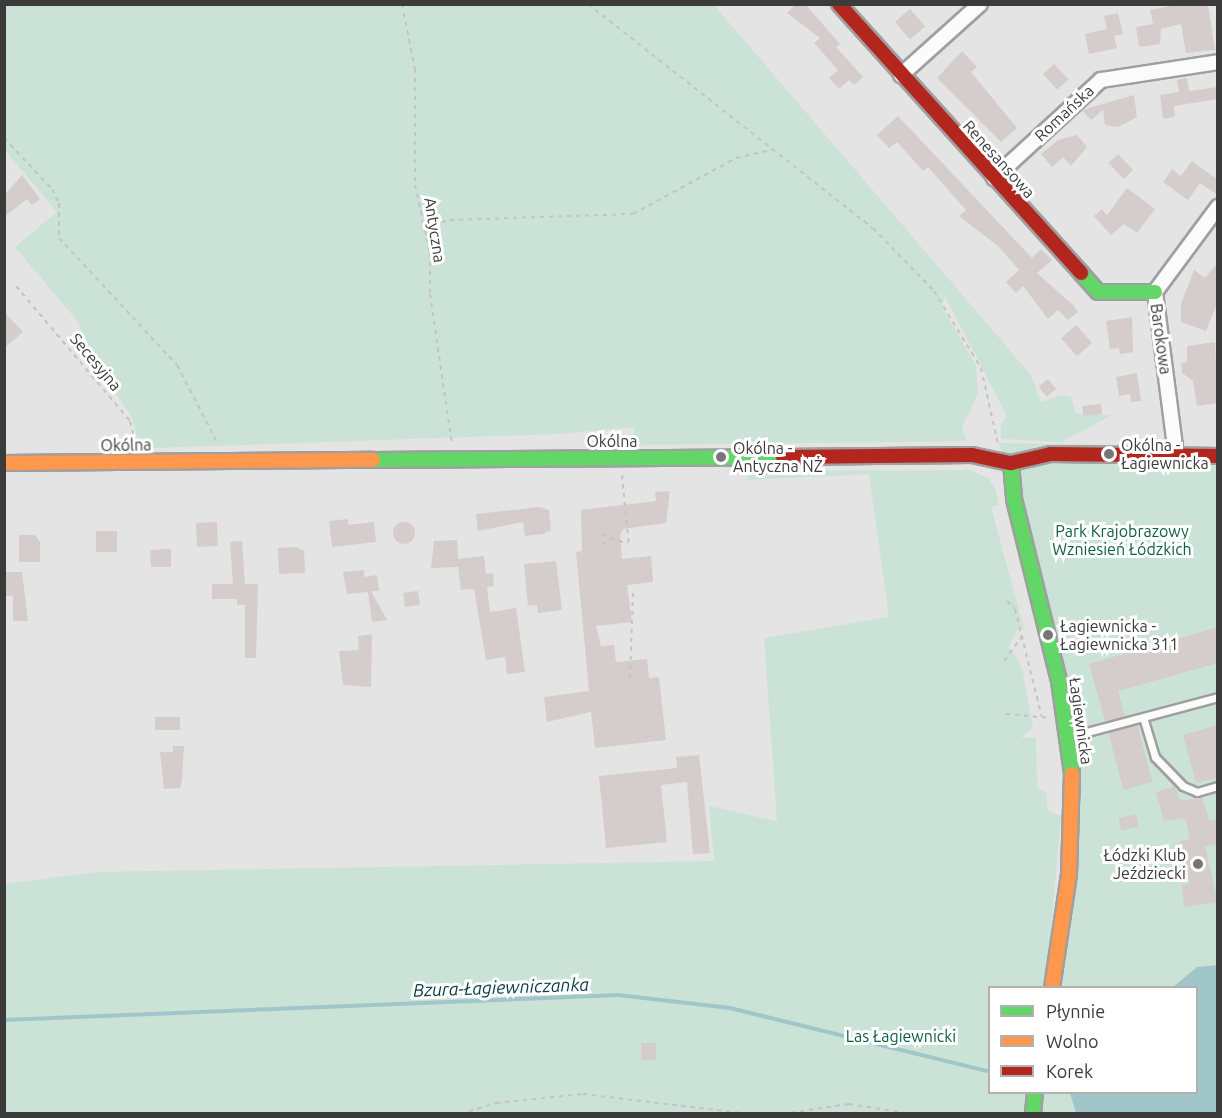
<!DOCTYPE html>
<html>
<head>
<meta charset="utf-8">
<style>
  body { margin:0 }
  #map { position:relative; width:1222px; height:1118px; overflow:hidden; background:#e4e4e4; font-family:Ubuntu,sans-serif }
  div>[style] { position:absolute }
  [style*='--x'] { left:calc(var(--x)*1px); top:calc(var(--y)*1px); width:calc(var(--w)*1px); rotate:calc(var(--a)*1deg) }
  .green>* { inset:0; background:#cbe2d7 }
  .water>* { inset:0; background:#a0c6ca }
  .stream>* { height:4px; margin:-2px; padding:0 2px; transform-origin:2px; border-radius:2px; background:#a0c6ca }
  .building>* { inset:0; background:#d5cdcc; transform-origin:0 0 }
  .round { border-radius:50% }
  .path>* { height:2px; margin-top:-1px; transform-origin:0; background:repeating-linear-gradient(90deg,#c4c4c4 0 4.5px,transparent 0 9px) }
  .roads { filter:drop-shadow(2px 0 #9f9f9f) drop-shadow(-2px 0 #9f9f9f) drop-shadow(0 2px #9f9f9f) drop-shadow(0 -2px #9f9f9f) }
  .lane>* { height:7px; margin:-3.5px; padding:0 3.5px; transform-origin:3.5px; border-radius:3.5px; background:#fbfbfb }
  .street>* { height:14px; margin:-7px; padding:0 7px; transform-origin:7px; border-radius:7px; background:#fbfbfb }
  .fast>* { height:14px; margin:-7px; padding:0 7px; transform-origin:7px; border-radius:7px; background:#63d668 }
  .slow>* { height:14px; margin:-7px; padding:0 7px; transform-origin:7px; border-radius:7px; background:#ff974d }
  .jam>* { height:14px; margin:-7px; padding:0 7px; transform-origin:7px; border-radius:7px; background:#b3261e }
  .dots>* { width:16px; height:16px; translate:-50% -50%; box-sizing:border-box; border:3px solid #fff; border-radius:50% }
  span { translate:-50% -50%; white-space:nowrap; text-align:center; line-height:1.15; -webkit-text-stroke:6px #fff; paint-order:stroke }
  .street-label { font-size:16px; color:#3b3b3b }
  .poi-label { font-size:16px; color:#3b3b3b }
  .left { translate:0 -50%; text-align:left }
  .right { translate:-100% -50%; text-align:right }
  .park-label { font-size:16px; color:#0f5e42 }
  .water-label { font-size:18px; color:#083d42; font-style:italic }
  .frame { position:absolute; inset:0; border:6px solid #3b3b3b; pointer-events:none }
  .legend { position:absolute; left:988px; top:986px; width:210px; height:108px; box-sizing:border-box; background:#fff; border:2px solid #b1b1b1; margin:0; padding:8px 10px; list-style:none; font-size:18px; color:#3b3b3b }
  .legend li { display:flex; align-items:center; gap:12px; height:30px }
  .legend b { width:30px; border:2px solid #b1b1b1 }
</style>
</head>
<body>
<div id="map">
  <div class="green">
    <div style="clip-path:polygon(4px 5px,714px 5px,1031px 375px,1041px 402px,1061px 395px,1071px 397px,1076px 414px,1112px 415px,1061px 442px,1001px 439px,1001px 424px,1007px 416px,945px 296px,942px 307px,976px 365px,978px 394px,962px 427px,966px 441px,633px 445px,634px 427px,557px 434px,151px 448px,138px 441px,132px 417px,85px 349px,79px 323px,15px 247px,57px 212px,5px 150px)"></div>
    <div style="clip-path:polygon(evenodd,999px 443px,1217px 447px,1217px 1113px,5px 1113px,4px 884px,96px 872px,714px 861px,709px 806px,777px 821px,764px 638px,889px 617px,869px 474px,748px 480px,747px 471px,970px 470px,988px 478px,995px 488px,999px 505px,991px 507px,1024px 629px,1017px 630px,1009px 646px,1022px 668px,1033px 728px,1021px 738px,1036px 738px,1037px 787px,1047px 794px,1047px 810px,1061px 816px,1050px 939px,1079px 757px,999px 443px,990px 988px,1196px 988px,1196px 1092px,990px 1092px,990px 988px)"></div>
  </div>
  <div class="water">
    <div style="clip-path:polygon(1217px 965px,1217px 1113px,1076px 1113px,1070px 1093px,1196px 1092px,1196px 988px,1173px 987px,1197px 967px)"></div>
  </div>
  <div class="stream">
    <div style="--x:4;--y:1020;--w:615;--a:-2.33"></div>
    <div style="--x:618;--y:995;--w:113;--a:6.6"></div>
    <div style="--x:730;--y:1008;--w:268;--a:13.8"></div>
  </div>
  <div class="building">
    <div style="clip-path:polygon(796px 4px,805px 4px,840px 44px,836px 47px,863px 77px,854px 85px,849px 80px,839px 89px,829px 78px,838px 70px,814px 43px,820px 38px,787px 13px)"></div>
    <div style="clip-path:polygon(1181px 4px,1208px 4px,1215px 50px,1186px 53px,1181px 24px,1161px 29px,1160px 44px,1139px 47px,1136px 27px,1153px 24px,1150px 10px)"></div>
    <div style="left:910px;top:9px;width:23px;height:20px;rotate:49deg"></div>
    <div style="clip-path:polygon(1118px 13px,1123px 34px,1114px 36px,1117px 48px,1089px 54px,1085px 34px,1107px 29px,1104px 16px)"></div>
    <div style="clip-path:polygon(962px 51px,977px 67px,971px 72px,1017px 128px,1001px 142px,937px 78px)"></div>
    <div style="left:1054px;top:64px;width:21px;height:15px;rotate:47deg"></div>
    <div style="clip-path:polygon(1187px 78px,1189px 91px,1218px 87px,1218px 99px,1174px 106px,1175px 117px,1163px 119px,1160px 95px,1179px 92px,1177px 80px)"></div>
    <div style="clip-path:polygon(1134px 95px,1137px 117px,1118px 127px,1105px 125px,1103px 110px,1091px 120px,1082px 110px)"></div>
    <div style="clip-path:polygon(898px 116px,1032px 258px,1041px 249px,1052px 260px,1037px 273px,1074px 306px,1078px 312px,1068px 320px,1058px 310px,1048px 319px,1023px 286px,1016px 293px,1006px 282px,1019px 270px,999px 247px,959px 216px,966px 210px,928px 167px,923px 171px,897px 142px,889px 148px,877px 135px)"></div>
    <div style="clip-path:polygon(1077px 135px,1087px 147px,1071px 166px,1063px 157px,1052px 167px,1041px 154px,1058px 140px)"></div>
    <div style="left:1118px;top:154px;width:22px;height:13px;rotate:47deg"></div>
    <div style="clip-path:polygon(1192px 161px,1218px 180px,1218px 195px,1200px 183px,1188px 200px,1163px 182px,1172px 169px,1181px 176px)"></div>
    <div style="clip-path:polygon(22px 175px,40px 199px,32px 205px,27px 199px,4px 217px,4px 196px)"></div>
    <div style="clip-path:polygon(1127px 188px,1155px 209px,1137px 233px,1124px 224px,1111px 235px,1094px 216px,1102px 209px,1107px 215px)"></div>
    <div style="clip-path:polygon(1218px 262px,1218px 301px,1206px 331px,1181px 322px,1181px 304px,1194px 270px,1205px 278px)"></div>
    <div style="clip-path:polygon(4px 312px,23px 332px,4px 348px)"></div>
    <div style="clip-path:polygon(1132px 317px,1133px 352px,1120px 354px,1119px 348px,1110px 349px,1106px 321px)"></div>
    <div style="left:1076px;top:325px;width:24px;height:20px;rotate:48deg"></div>
    <div style="clip-path:polygon(1215px 342px,1218px 403px,1197px 406px,1193px 381px,1182px 373px,1181px 363px,1187px 362px,1187px 346px)"></div>
    <div style="clip-path:polygon(1137px 373px,1141px 401px,1131px 402px,1130px 394px,1119px 396px,1116px 377px)"></div>
    <div style="left:1048px;top:379px;width:13px;height:12px;rotate:51deg"></div>
    <div style="left:1101px;top:404px;width:10px;height:19px;rotate:84deg"></div>
    <div style="clip-path:polygon(670px 491px,666px 523px,623px 529px,620px 535px,622px 559px,651px 556px,653px 582px,627px 585px,632px 622px,596px 626px,601px 646px,614px 645px,616px 662px,647px 659px,649px 678px,659px 677px,666px 740px,595px 748px,591px 712px,547px 722px,544px 697px,589px 691px,576px 552px,582px 551px,581px 510px,656px 501px,655px 492px)"></div>
    <div style="clip-path:polygon(539px 507px,549px 510px,551px 530px,543px 534px,525px 536px,523px 522px,478px 531px,476px 514px)"></div>
    <div style="clip-path:polygon(348px 519px,348px 525px,374px 522px,376px 542px,332px 547px,329px 521px)"></div>
    <div style="left:217px;top:522px;width:24px;height:21px;rotate:88deg"></div>
    <div class="round" style="left:393px;top:522px;width:22px;height:22px"></div>
    <div style="left:96px;top:531px;width:21px;height:21px"></div>
    <div style="clip-path:polygon(19px 535px,35px 535px,40px 542px,40px 562px,19px 562px)"></div>
    <div style="clip-path:polygon(457px 540px,458px 559px,484px 556px,486px 574px,493px 573px,494px 586px,487px 587px,490px 612px,516px 608px,525px 672px,507px 674px,505px 657px,486px 660px,474px 589px,461px 590px,458px 567px,431px 568px,434px 541px)"></div>
    <div style="clip-path:polygon(242px 541px,245px 584px,258px 584px,256px 658px,245px 658px,245px 605px,237px 605px,237px 599px,212px 599px,212px 584px,233px 584px,230px 542px)"></div>
    <div style="clip-path:polygon(296px 547px,304px 551px,305px 573px,279px 574px,278px 548px)"></div>
    <div style="clip-path:polygon(165px 549px,171px 549px,171px 567px,151px 567px,150px 550px)"></div>
    <div style="clip-path:polygon(556px 561px,562px 610px,538px 613px,537px 605px,528px 606px,524px 564px)"></div>
    <div style="clip-path:polygon(364px 570px,364px 577px,377px 575px,379px 591px,371px 591px,387px 620px,372px 622px,368px 592px,347px 594px,343px 572px)"></div>
    <div style="clip-path:polygon(4px 572px,22px 572px,28px 621px,13px 621px,13px 596px,4px 596px)"></div>
    <div style="left:418px;top:591px;width:14px;height:15px;rotate:82deg"></div>
    <div style="clip-path:polygon(1218px 627px,1218px 663px,1118px 691px,1125px 716px,1105px 721px,1089px 664px)"></div>
    <div style="clip-path:polygon(372px 634px,371px 687px,343px 685px,339px 651px,359px 650px,358px 636px)"></div>
    <div style="left:180px;top:717px;width:13px;height:25px;rotate:90deg"></div>
    <div style="left:1137px;top:724px;width:60px;height:30px;rotate:75deg"></div>
    <div style="clip-path:polygon(1218px 725px,1218px 778px,1196px 783px,1183px 735px)"></div>
    <div style="clip-path:polygon(173px 746px,184px 746px,182px 780px,180px 788px,164px 789px,160px 752px,173px 752px)"></div>
    <div style="clip-path:polygon(699px 755px,710px 853px,693px 854px,687px 782px,661px 785px,667px 842px,606px 848px,599px 776px,677px 768px,676px 757px)"></div>
    <div style="clip-path:polygon(1175px 786px,1180px 801px,1202px 797px,1210px 821px,1218px 819px,1218px 844px,1205px 847px,1218px 902px,1184px 907px,1182px 885px,1190px 883px,1179px 842px,1190px 839px,1185px 818px,1164px 821px,1156px 792px)"></div>
    <div style="left:1136px;top:814px;width:13px;height:18px;rotate:77deg"></div>
    <div style="left:641px;top:1043px;width:15px;height:17px"></div>
  </div>
  <div class="path">
    <div style="--x:402;--y:4;--w:66;--a:78.7"></div>
    <div style="--x:415;--y:69;--w:116;--a:90"></div>
    <div style="--x:415;--y:185;--w:70;--a:77.6"></div>
    <div style="--x:430;--y:253;--w:41;--a:90"></div>
    <div style="--x:430;--y:294;--w:152;--a:81.7"></div>
    <div style="--x:588;--y:4;--w:362;--a:38.2"></div>
    <div style="--x:873;--y:228;--w:88;--a:45.9"></div>
    <div style="--x:934;--y:291;--w:90;--a:58.6"></div>
    <div style="--x:981;--y:368;--w:78;--a:77.4"></div>
    <div style="--x:4;--y:138;--w:70;--a:46.7"></div>
    <div style="--x:52;--y:189;--w:16;--a:63"></div>
    <div style="--x:59;--y:203;--w:35;--a:90"></div>
    <div style="--x:59;--y:238;--w:173;--a:47.1"></div>
    <div style="--x:177;--y:365;--w:89;--a:62.6"></div>
    <div style="--x:426;--y:235;--w:13;--a:-58"></div>
    <div style="--x:433;--y:224;--w:17;--a:-13"></div>
    <div style="--x:450;--y:220;--w:183;--a:-1.9"></div>
    <div style="--x:633;--y:214;--w:117;--a:-28.5"></div>
    <div style="--x:736;--y:158;--w:32;--a:-13"></div>
    <div style="--x:16;--y:286;--w:177;--a:49.8"></div>
    <div style="--x:130;--y:421;--w:25;--a:76"></div>
    <div style="--x:622;--y:475;--w:71;--a:84.4"></div>
    <div style="--x:602;--y:534;--w:28;--a:21"></div>
    <div style="--x:602;--y:545;--w:12;--a:-35"></div>
    <div style="--x:1007;--y:601;--w:11;--a:45"></div>
    <div style="--x:1015;--y:609;--w:111;--a:76"></div>
    <div style="--x:1042;--y:717;--w:7;--a:8"></div>
    <div style="--x:1004;--y:661;--w:32;--a:-54"></div>
    <div style="--x:630;--y:678;--w:86;--a:-88"></div>
    <div style="--x:1006;--y:714;--w:36;--a:5"></div>
    <div style="--x:460;--y:1114;--w:38;--a:-17"></div>
    <div style="--x:496;--y:1103;--w:87;--a:-5.9"></div>
    <div style="--x:583;--y:1094;--w:168;--a:6.8"></div>
    <div style="--x:782;--y:1114;--w:68;--a:-8.5"></div>
    <div style="--x:849;--y:1104;--w:64;--a:9"></div>
  </div>
  <div class="roads">
    <div class="lane">
      <div style="--x:1143;--y:717;--w:42;--a:73.3"></div>
      <div style="--x:1155;--y:757;--w:40;--a:46"></div>
      <div style="--x:1183;--y:786;--w:15;--a:23"></div>
      <div style="--x:1197;--y:792;--w:22;--a:-16"></div>
      <div style="--x:1068;--y:737;--w:155;--a:-14.9"></div>
    </div>
    <div class="street">
      <div style="--x:901;--y:75;--w:106;--a:-41.9"></div>
      <div style="--x:994;--y:178;--w:145;--a:-42.5"></div>
      <div style="--x:1101;--y:80;--w:118;--a:-8.7"></div>
      <div style="--x:1176;--y:454;--w:163;--a:-97.4"></div>
      <div style="--x:1155;--y:292;--w:106;--a:-53.5"></div>
    </div>
    <div class="fast">
      <div style="--x:1081;--y:273;--w:25;--a:48"></div>
      <div style="--x:1098;--y:292;--w:57;--a:0"></div>
      <div style="--x:373;--y:460;--w:410;--a:-0.4"></div>
      <div style="--x:1011;--y:463;--w:36;--a:85"></div>
      <div style="--x:1014;--y:499;--w:187;--a:76.1"></div>
      <div style="--x:1059;--y:681;--w:94;--a:82"></div>
      <div style="--x:1033;--y:1114;--w:22;--a:-85"></div>
    </div>
    <div class="slow">
      <div style="--x:4;--y:463;--w:369;--a:-0.5"></div>
      <div style="--x:1052;--y:988;--w:115;--a:-81.5"></div>
      <div style="--x:1069;--y:874;--w:100;--a:-88.3"></div>
    </div>
    <div class="jam">
      <div style="--x:839;--y:4;--w:362;--a:48"></div>
      <div style="--x:783;--y:457;--w:189;--a:-0.6"></div>
      <div style="--x:972;--y:455;--w:40;--a:12"></div>
      <div style="--x:1011;--y:463;--w:41;--a:-12.7"></div>
      <div style="--x:1051;--y:454;--w:167;--a:0.7"></div>
    </div>
  </div>
  <div class="dots">
    <div style="left:1109px;top:454px;background:#767676"></div>
    <div style="left:721px;top:457px;background:#767676"></div>
    <div style="left:1048px;top:635px;background:#767676"></div>
    <div style="left:1198px;top:864px;background:#767676"></div>
  </div>
  <div class="street-label">
    <span style="left:1064px;top:113px;rotate:-43deg">Romańska</span>
    <span style="left:999px;top:159px;rotate:48deg">Renesansowa</span>
    <span style="left:435px;top:230px;rotate:81deg">Antyczna</span>
    <span style="left:1161px;top:339px;rotate:82deg">Barokowa</span>
    <span style="left:96px;top:362px;rotate:50deg">Secesyjna</span>
    <span style="left:612px;top:441px">Okólna</span>
    <span style="left:126px;top:445px;rotate:-1deg">Okólna</span>
    <span style="left:1081px;top:721px;rotate:82deg">Łagiewnicka</span>
  </div>
  <div class="poi-label">
    <span class="left" style="left:1121px;top:454px">Okólna -<br>Łagiewnicka</span>
    <span class="left" style="left:733px;top:457px">Okólna -<br>Antyczna NŻ</span>
    <span class="left" style="left:1060px;top:635px">Łagiewnicka -<br>Łagiewnicka 311</span>
    <span class="right" style="left:1186px;top:864px">Łódzki Klub<br>Jeździecki</span>
  </div>
  <div class="park-label">
    <span style="left:1122px;top:540px">Park Krajobrazowy<br>Wzniesień Łódzkich</span>
    <span style="left:901px;top:1036px">Las Łagiewnicki</span>
  </div>
  <div class="water-label">
    <span style="left:501px;top:987px;rotate:-2deg">Bzura-Łagiewniczanka</span>
  </div>
  <div class="frame"></div>
  <ul class="legend">
  <li><b style="height:8px;background:#63d668"></b>Płynnie</li>
  <li><b style="height:8px;background:#ff974d"></b>Wolno</li>
  <li><b style="height:8px;background:#b3261e"></b>Korek</li>
  </ul>
</div>
</body>
</html>
